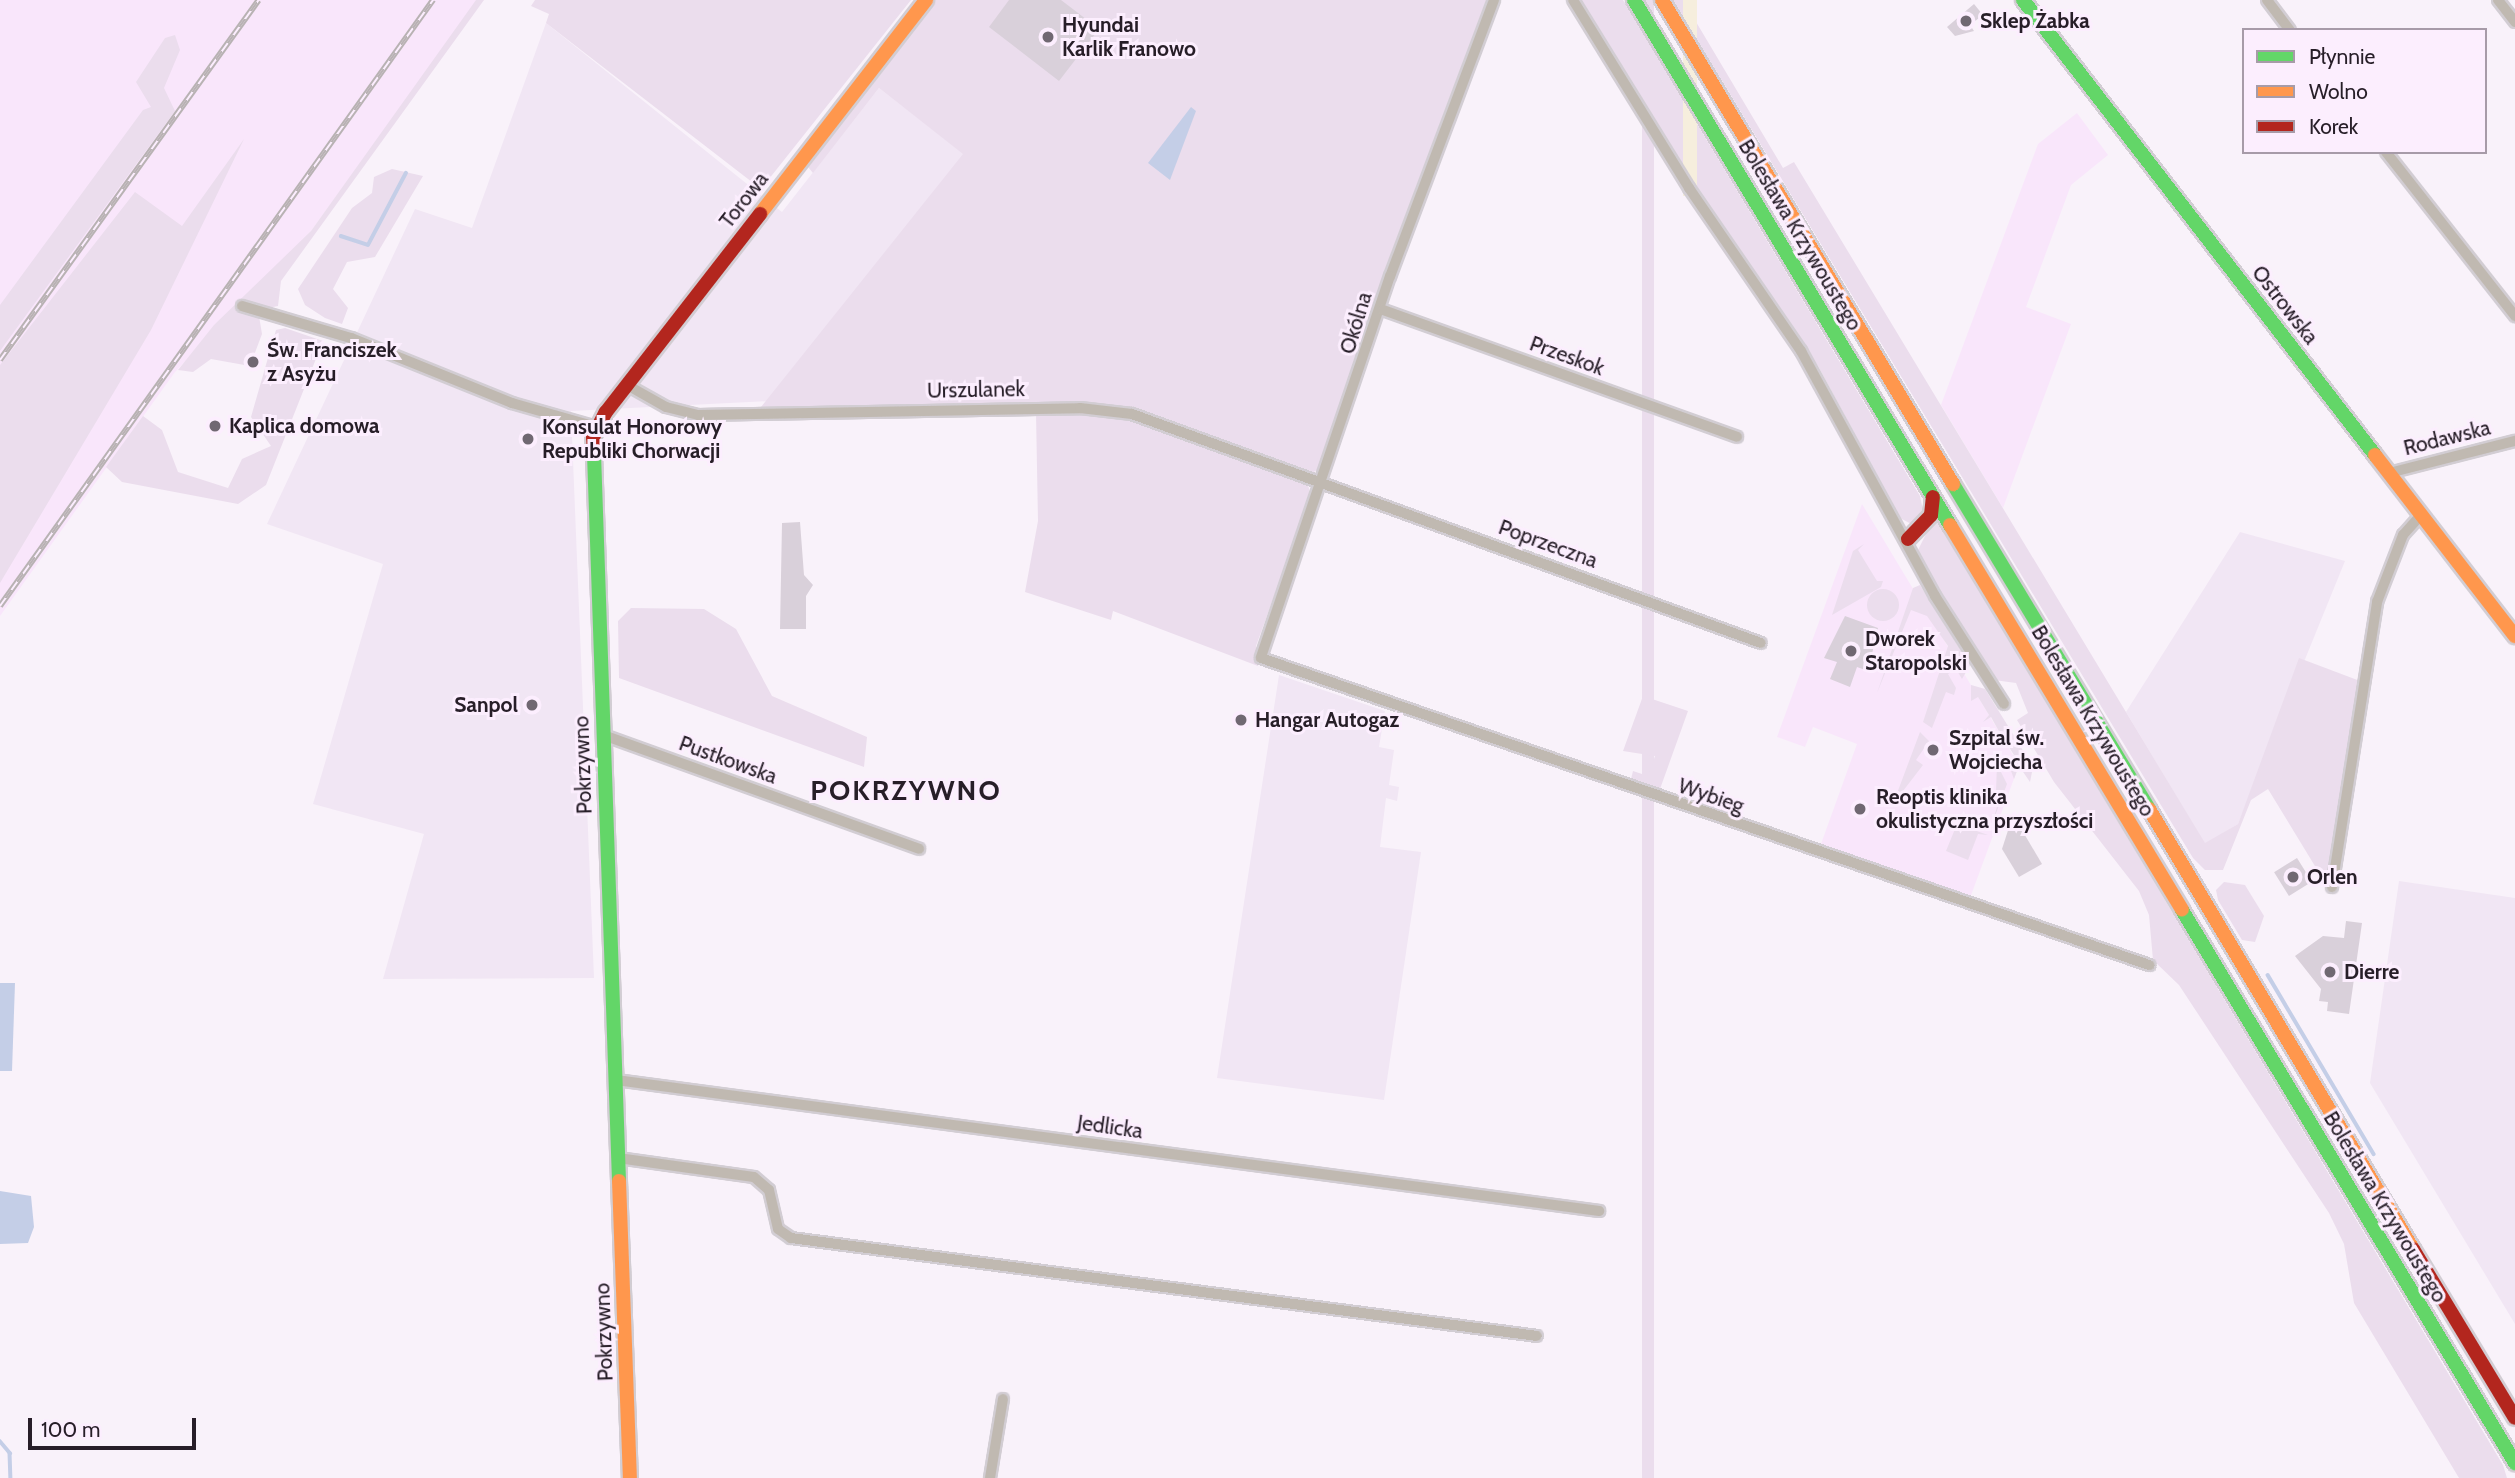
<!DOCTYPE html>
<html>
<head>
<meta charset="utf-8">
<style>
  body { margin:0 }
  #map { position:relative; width:2515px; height:1478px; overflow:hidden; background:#f9f2fa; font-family:Cabin,sans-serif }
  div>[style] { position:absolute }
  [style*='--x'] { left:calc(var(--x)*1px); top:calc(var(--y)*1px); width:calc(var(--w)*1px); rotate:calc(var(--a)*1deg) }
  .built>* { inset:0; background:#f9e6fb }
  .industrial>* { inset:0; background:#f1e6f4 }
  .green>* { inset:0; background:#ebdded; transform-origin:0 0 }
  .round { border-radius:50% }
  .sand>* { inset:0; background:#f6eedd; transform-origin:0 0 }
  .water>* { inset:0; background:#c4cee7 }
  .stream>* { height:3.5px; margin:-1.75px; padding:0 1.75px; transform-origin:1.75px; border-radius:1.75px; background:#c4cee7 }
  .building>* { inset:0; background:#d9d0da; transform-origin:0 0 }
  .roads { filter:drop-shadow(2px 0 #d2cdd3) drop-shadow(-2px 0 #d2cdd3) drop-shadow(0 2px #d2cdd3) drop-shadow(0 -2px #d2cdd3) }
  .street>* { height:10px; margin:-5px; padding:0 5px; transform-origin:5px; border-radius:5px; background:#c0b9b1 }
  .fast>* { height:14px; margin:-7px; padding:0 7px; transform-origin:7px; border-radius:7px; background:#63d668 }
  .slow>* { height:14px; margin:-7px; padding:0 7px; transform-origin:7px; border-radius:7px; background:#ff974d }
  .jam>* { height:14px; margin:-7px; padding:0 7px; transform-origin:7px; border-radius:7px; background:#b3261e }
  .rail>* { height:6px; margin-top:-3px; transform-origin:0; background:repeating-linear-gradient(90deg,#fceefe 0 10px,#b8b2b3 0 20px); box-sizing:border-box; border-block:2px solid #b8b2b3 }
  .dots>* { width:19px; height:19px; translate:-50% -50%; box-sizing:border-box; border:4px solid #fceefe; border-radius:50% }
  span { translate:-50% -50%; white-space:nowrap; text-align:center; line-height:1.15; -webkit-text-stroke:6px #fceefe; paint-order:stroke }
  .poi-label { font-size:21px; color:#271e28; font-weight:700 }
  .left { translate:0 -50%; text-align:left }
  .right { translate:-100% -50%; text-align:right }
  .street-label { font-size:21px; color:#271e28 }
  .district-label { font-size:28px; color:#271e28; font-weight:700; letter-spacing:2px }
  .legend { position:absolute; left:2242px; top:28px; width:245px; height:126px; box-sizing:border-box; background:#fceefe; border:2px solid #a79ba8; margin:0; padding:9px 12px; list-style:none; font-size:21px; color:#271e28 }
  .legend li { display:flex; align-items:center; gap:14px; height:35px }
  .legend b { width:35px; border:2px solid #a79ba8 }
  .scale { position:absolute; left:28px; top:1418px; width:168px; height:32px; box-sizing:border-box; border:4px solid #271e28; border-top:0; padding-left:9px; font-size:21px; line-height:24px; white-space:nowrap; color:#271e28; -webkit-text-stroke:5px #fceefe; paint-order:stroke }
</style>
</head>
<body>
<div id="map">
  <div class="built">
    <div style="clip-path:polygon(0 0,479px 0,311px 231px,175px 372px,0 616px)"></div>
    <div style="clip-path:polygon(2077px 113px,2108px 155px,2071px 185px,2026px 307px,2071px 324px,2003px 508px,1941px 405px,2038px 144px)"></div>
    <div style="clip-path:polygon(1862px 504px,2019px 765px,1970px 898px,1821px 844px,1857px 744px,1813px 727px,1805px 747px,1777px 737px)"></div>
  </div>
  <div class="industrial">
    <div style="clip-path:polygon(546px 23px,782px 212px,879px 88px,964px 154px,771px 401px,571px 411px,594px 978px,383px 979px,424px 834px,313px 804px,383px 564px,267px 524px,415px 209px,472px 228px)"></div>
    <div style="clip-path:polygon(2240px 532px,2345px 561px,2238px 824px,2205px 844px,2126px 712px)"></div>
    <div style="clip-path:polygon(1279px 675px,1385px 711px,1379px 747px,1394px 750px,1389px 785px,1399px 787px,1397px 801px,1386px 798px,1380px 847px,1421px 852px,1384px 1100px,1217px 1078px)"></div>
    <div style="clip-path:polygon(2399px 881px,2515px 898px,2515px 1324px,2370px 1083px)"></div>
  </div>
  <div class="green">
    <div style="clip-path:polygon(476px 0,484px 0,281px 281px,278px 306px,258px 310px,262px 334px,250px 366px,211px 359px,193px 372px,178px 370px,214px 325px,311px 231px)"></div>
    <div style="clip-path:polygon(535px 0,911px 0,761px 189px,546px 23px,549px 14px,531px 6px)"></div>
    <div style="clip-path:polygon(933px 0,1491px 0,1326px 465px,1310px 474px,1112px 405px,761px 407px,963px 154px,879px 88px,813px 173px,808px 167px)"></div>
    <div style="clip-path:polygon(1580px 0,1623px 0,1920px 496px,1924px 515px,1915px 526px,1900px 518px,1818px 366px,1700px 196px)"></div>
    <div style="left:1642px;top:0;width:12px;height:1693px"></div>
    <div style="clip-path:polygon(1673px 0,1683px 0,1783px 168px,1794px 162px,2205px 843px,2238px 824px,2299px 658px,2360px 681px,2330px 877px,2321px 876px,2268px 789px,2251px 800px,2223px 870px,2205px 870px,2193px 858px)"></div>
    <div style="clip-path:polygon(175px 35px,180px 50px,164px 88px,175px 111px,0 351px,0 305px,143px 110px,151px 107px,136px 82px,165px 38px)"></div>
    <div style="clip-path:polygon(244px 139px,151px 330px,0 583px,0 365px,135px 192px,182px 226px)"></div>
    <div style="clip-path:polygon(392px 169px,423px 176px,375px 257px,347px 262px,333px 289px,348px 308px,342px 324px,325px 318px,305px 305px,298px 289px,352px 208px,372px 193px,374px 177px)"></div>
    <div style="clip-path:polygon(285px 328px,323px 341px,266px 485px,238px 504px,122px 482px,106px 467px,143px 416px,162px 430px,178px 472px,228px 488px,242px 459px,271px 446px,251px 417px,276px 330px)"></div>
    <div style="clip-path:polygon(1036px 413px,1127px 416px,1308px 485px,1311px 495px,1256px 646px,1258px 666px,1113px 611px,1111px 620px,1025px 592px,1038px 521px)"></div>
    <div style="clip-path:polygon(1935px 516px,2503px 1465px,2507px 1478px,2459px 1478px,2354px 1303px,2344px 1244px,2329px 1213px,2179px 985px,2153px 960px,2149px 915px,2139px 891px,2054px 782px,2017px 720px,2028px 713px,2016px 683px,1994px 680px,1941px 596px,1918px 550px)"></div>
    <div style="clip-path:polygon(1864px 544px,1858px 550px,1877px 581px,1883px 581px,1881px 587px,1832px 615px,1853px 551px)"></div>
    <div style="clip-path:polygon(1920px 585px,1970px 665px,1962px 679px,1956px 669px,1948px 674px,1956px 688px,1954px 695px,1946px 692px,1932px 728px,1923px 722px,1948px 646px,1927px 616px,1911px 610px,1877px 693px,1913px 588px)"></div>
    <div class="round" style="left:1867px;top:589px;width:32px;height:32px"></div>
    <div style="clip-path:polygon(631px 608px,704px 609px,736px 629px,772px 696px,867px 737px,864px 767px,619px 678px,618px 621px)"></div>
    <div style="clip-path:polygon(1971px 685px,1985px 689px,2008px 726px,2033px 767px,2030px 782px,2019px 766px,2014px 779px,2007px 760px,2014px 755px,2003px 738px,1996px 742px,2001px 735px,1991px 717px,1983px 722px,1989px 715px,1978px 697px,1971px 701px)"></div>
    <div style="clip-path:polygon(1643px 696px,1688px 711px,1660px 789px,1631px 779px,1633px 771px,1648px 776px,1655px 756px,1623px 751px)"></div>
    <div style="clip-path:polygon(1920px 732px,1935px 747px,1925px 747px,1916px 760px,1923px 765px,1893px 804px)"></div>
    <div style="clip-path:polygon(1997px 764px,2007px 784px,1989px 832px,1998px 804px,1984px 798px,1985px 790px,1996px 791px)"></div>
    <div style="clip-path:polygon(1957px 824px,1988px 835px,1978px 834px,1968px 860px,1946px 851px)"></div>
    <div style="clip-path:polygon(2224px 882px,2245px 885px,2264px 916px,2255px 942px,2242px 940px,2218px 900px,2216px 890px)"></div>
  </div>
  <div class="sand">
    <div style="left:1683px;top:0;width:14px;height:196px"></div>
  </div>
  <div class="water">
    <div style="clip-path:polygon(1191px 107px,1196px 111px,1170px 180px,1148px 163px)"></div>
    <div style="clip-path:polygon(0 983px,15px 983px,12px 1071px,0 1071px)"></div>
    <div style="clip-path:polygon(0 1191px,31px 1196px,34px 1227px,28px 1243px,0 1244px)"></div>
  </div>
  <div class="stream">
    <div style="--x:341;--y:236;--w:28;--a:18"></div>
    <div style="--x:368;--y:245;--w:81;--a:-62.2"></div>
    <div style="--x:2268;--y:975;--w:208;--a:59.4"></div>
    <div style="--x:0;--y:1441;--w:16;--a:50"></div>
    <div style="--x:10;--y:1453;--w:25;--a:88"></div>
  </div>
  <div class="building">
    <div style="clip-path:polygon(1009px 0,1061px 0,1099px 29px,1059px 81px,989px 27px)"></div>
    <div style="clip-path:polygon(1974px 4px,1983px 15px,1970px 25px,1974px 31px,1955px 36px,1947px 27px)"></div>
    <div style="clip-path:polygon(800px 522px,804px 575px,813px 585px,806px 596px,806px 629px,780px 629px,782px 523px)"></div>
    <div style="clip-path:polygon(1845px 616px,1878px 628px,1868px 671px,1857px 667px,1850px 687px,1830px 679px,1837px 662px,1824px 658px)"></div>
    <div style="clip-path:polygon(2013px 815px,2042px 864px,2019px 877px,2002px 849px)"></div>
    <div style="left:2297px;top:858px;width:28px;height:27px;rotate:58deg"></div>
    <div style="clip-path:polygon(2346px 921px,2362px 923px,2349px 1014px,2327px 1011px,2328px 1002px,2319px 1001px,2321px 989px,2295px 956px,2323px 936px,2344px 938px)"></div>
  </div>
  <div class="roads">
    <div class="street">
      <div style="--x:1494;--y:0;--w:295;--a:110.6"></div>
      <div style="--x:1390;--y:276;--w:403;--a:108.7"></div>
      <div style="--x:1261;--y:658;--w:940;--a:19.07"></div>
      <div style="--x:1573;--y:0;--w:221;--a:58.3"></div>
      <div style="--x:1689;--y:188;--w:198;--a:55.5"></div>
      <div style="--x:1801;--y:351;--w:279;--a:61.3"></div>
      <div style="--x:1935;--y:596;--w:128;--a:57.4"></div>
      <div style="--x:2267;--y:0;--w:38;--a:53"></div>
      <div style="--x:2498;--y:0;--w:28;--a:52"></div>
      <div style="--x:2386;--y:152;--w:209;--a:51.8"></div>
      <div style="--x:242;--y:306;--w:114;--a:16.4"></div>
      <div style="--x:351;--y:338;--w:174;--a:22"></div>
      <div style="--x:512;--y:403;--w:87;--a:15.9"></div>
      <div style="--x:1383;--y:310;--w:376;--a:19.7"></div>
      <div style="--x:627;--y:385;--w:45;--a:29.4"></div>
      <div style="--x:666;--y:407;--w:33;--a:14"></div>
      <div style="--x:698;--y:415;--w:382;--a:-1"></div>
      <div style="--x:1080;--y:408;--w:52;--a:6.6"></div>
      <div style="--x:1132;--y:414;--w:669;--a:20.01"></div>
      <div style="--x:2389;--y:473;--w:130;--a:-14.3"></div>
      <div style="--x:603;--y:735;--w:336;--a:19.8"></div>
      <div style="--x:2332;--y:887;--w:289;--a:-81"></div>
      <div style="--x:2377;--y:602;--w:72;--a:-68.8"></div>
      <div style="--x:2403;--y:535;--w:27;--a:-48"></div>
      <div style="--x:616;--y:1080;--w:992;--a:7.59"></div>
      <div style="--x:618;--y:1158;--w:137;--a:8"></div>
      <div style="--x:754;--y:1177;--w:20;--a:41"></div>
      <div style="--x:769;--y:1190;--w:40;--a:77"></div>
      <div style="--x:778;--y:1229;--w:16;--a:35"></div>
      <div style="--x:791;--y:1238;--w:752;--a:7.48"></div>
      <div style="--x:990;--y:1478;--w:80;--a:-80.7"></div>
    </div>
    <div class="fast">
      <div style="--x:1634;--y:0;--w:613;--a:58.96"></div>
      <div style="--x:2023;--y:0;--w:575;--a:52.27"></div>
      <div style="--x:594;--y:454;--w:727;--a:88.03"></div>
      <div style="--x:1953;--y:484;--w:380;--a:58.9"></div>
      <div style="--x:2182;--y:910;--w:646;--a:58.94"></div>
    </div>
    <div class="slow">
      <div style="--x:1662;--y:0;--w:565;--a:58.98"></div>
      <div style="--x:760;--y:214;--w:271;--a:-52.2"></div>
      <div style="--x:2375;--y:455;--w:229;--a:52.3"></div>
      <div style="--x:1950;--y:525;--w:449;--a:58.9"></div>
      <div style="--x:2149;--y:809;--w:513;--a:59.04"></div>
      <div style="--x:619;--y:1181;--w:297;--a:87.9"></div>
    </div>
    <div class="jam">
      <div style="--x:594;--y:454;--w:17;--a:-93"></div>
      <div style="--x:593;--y:437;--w:28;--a:-63"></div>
      <div style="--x:606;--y:412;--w:251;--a:-52.1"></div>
      <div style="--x:1908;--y:539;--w:33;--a:-46"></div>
      <div style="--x:1931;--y:515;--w:18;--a:-84"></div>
      <div style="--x:2413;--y:1249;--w:197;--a:58.9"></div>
    </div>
  </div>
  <div class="rail">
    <div style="--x:0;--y:360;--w:443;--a:-54.3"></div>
    <div style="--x:0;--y:606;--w:745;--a:-54.45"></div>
  </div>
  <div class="dots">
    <div style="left:1966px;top:21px;background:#706872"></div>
    <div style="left:1048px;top:37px;background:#706872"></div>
    <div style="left:253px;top:362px;background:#706872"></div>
    <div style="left:215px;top:426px;background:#706872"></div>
    <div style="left:528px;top:439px;background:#706872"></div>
    <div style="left:1851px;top:651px;background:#706872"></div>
    <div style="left:532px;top:705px;background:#706872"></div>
    <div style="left:1241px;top:720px;background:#706872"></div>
    <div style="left:1933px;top:750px;background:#706872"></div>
    <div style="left:1860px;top:809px;background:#706872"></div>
    <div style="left:2293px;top:877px;background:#706872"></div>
    <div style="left:2330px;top:972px;background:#706872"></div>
  </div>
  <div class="poi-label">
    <span class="left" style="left:1980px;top:21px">Sklep Żabka</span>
    <span class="left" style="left:1062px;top:37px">Hyundai<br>Karlik Franowo</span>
    <span class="left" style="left:267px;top:362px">Św. Franciszek<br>z Asyżu</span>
    <span class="left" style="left:229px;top:426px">Kaplica domowa</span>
    <span class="left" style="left:542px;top:439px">Konsulat Honorowy<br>Republiki Chorwacji</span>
    <span class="left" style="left:1865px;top:651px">Dworek<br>Staropolski</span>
    <span class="right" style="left:518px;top:705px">Sanpol</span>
    <span class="left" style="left:1255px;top:720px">Hangar Autogaz</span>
    <span class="left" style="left:1949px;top:750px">Szpital św.<br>Wojciecha</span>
    <span class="left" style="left:1876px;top:809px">Reoptis klinika<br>okulistyczna przyszłości</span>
    <span class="left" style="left:2307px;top:877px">Orlen</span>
    <span class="left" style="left:2344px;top:972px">Dierre</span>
  </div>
  <div class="street-label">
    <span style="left:744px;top:200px;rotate:-52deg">Torowa</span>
    <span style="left:1800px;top:235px;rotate:59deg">Bolesława Krzywoustego</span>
    <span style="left:2285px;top:305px;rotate:52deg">Ostrowska</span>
    <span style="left:1356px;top:323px;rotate:-73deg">Okólna</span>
    <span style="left:1567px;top:356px;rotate:20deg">Przeskok</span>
    <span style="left:976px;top:390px;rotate:-1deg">Urszulanek</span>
    <span style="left:2447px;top:438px;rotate:-14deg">Rodawska</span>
    <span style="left:1548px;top:544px;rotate:20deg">Poprzeczna</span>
    <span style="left:2093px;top:721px;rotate:59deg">Bolesława Krzywoustego</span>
    <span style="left:728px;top:760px;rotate:20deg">Pustkowska</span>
    <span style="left:583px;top:765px;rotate:-92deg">Pokrzywno</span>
    <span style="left:1711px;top:796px;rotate:19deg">Wybieg</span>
    <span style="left:1110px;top:1127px;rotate:8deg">Jedlicka</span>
    <span style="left:2385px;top:1207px;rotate:59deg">Bolesława Krzywoustego</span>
    <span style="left:604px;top:1332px;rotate:-92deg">Pokrzywno</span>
  </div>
  <div class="district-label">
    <span style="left:906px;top:790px">POKRZYWNO</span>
  </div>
  <ul class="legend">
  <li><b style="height:9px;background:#63d668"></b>Płynnie</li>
  <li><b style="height:9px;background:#ff974d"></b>Wolno</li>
  <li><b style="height:9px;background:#b3261e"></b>Korek</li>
  </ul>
  <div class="scale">100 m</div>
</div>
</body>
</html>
